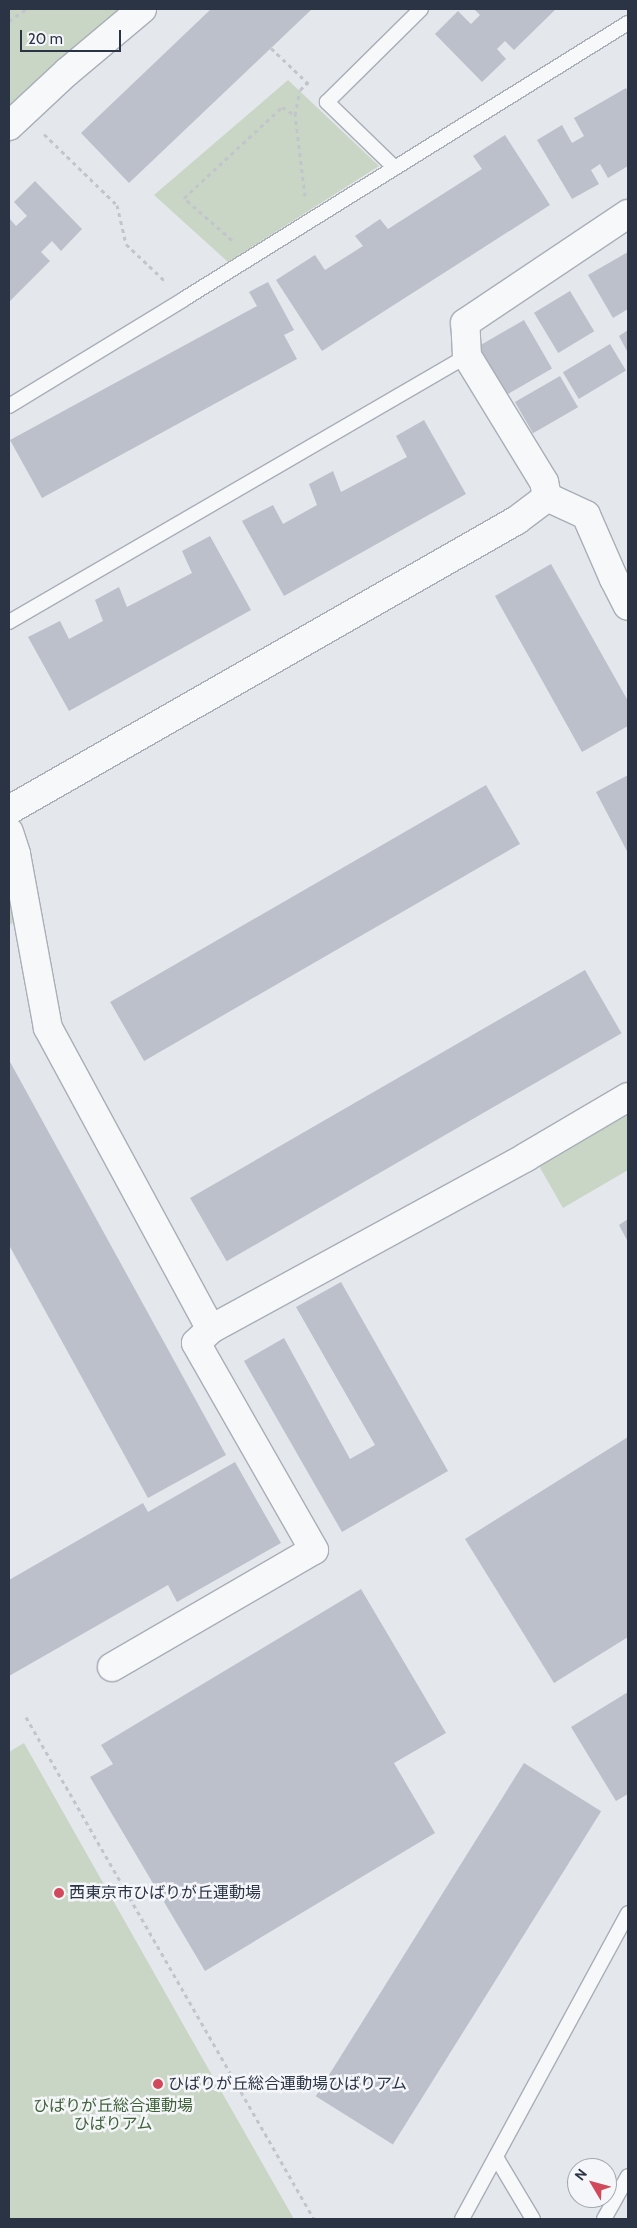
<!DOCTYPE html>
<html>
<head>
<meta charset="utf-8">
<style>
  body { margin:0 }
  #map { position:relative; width:637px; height:2228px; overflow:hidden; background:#e4e7ec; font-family:Cabin,"Noto Sans JP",sans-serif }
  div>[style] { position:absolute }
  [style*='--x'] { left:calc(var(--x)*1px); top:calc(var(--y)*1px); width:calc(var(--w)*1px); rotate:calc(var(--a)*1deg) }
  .green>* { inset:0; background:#c9d6c5 }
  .building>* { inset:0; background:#bbc0ca; transform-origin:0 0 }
  .path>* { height:3px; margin-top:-1.5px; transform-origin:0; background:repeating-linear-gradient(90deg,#c2c5cb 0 4px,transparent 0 8px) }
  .roads { filter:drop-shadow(1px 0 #a9aeb7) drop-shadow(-1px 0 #a9aeb7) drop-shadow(0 1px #a9aeb7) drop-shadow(0 -1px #a9aeb7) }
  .service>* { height:14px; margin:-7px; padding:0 7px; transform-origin:7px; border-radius:7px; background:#f7f8fa }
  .minor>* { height:28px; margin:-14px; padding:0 14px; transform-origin:14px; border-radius:14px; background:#f7f8fa }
  .dots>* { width:14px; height:14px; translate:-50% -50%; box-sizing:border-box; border:2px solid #f4f6f9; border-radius:50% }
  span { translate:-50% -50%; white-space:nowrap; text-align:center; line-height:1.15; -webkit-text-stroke:5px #f4f6f9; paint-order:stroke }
  .poi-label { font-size:16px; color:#2b3445 }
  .left { translate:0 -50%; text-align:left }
  .park-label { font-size:16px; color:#3f6138 }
  .frame { position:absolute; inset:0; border:10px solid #2b3445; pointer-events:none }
  .north { position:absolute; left:567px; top:2158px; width:50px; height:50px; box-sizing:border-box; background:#f4f6f9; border:1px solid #a4a8b1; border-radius:50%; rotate:307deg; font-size:14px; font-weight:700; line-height:20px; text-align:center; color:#2b3445 }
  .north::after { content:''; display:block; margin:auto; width:18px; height:22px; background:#d1495b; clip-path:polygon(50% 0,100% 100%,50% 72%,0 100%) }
  .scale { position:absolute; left:20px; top:30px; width:101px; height:22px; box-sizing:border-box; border:2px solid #2b3445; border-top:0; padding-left:6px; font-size:15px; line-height:18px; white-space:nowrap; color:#2b3445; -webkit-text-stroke:4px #f4f6f9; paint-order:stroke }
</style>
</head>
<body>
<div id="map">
  <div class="green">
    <div style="clip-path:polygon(9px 9px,129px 9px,59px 94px,9px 144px)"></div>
    <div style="clip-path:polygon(288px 80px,379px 166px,228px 262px,154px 195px)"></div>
    <div style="clip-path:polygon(9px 841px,23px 917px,9px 925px)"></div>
    <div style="clip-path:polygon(628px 1105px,628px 1170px,563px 1208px,535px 1159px)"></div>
    <div style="clip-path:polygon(24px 1743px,188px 2033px,294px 2219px,9px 2219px,9px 1752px)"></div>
  </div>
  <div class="building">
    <div style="clip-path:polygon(211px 9px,312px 9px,129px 183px,81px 133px)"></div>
    <div style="clip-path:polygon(474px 9px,556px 9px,514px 50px,505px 41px,497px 49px,506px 59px,482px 82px,435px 34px,458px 11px,471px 24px,480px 15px)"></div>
    <div style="clip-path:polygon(626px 88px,628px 92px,628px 166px,608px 178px,600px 164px,591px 170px,599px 184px,572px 199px,537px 140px,562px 125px,572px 143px,584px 136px,574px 118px)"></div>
    <div style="clip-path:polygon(505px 135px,550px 205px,322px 351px,276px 280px,315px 255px,325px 270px,363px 246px,355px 236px,380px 219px,388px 229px,482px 169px,473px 156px)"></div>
    <div style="clip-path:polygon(35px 181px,82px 229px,61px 251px,52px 241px,41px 252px,50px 261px,9px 302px,9px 218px,16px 226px,27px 216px,14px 202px)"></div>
    <div style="clip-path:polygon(628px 252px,628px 309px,613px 318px,588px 275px)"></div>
    <div style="clip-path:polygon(268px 282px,294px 330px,284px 335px,297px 359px,42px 498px,10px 440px,257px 306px,249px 292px)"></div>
    <div style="left:570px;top:291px;width:47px;height:42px;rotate:59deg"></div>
    <div style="left:524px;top:320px;width:56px;height:53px;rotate:60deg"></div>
    <div style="clip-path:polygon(628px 330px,628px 353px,619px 336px)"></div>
    <div style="left:610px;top:344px;width:31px;height:55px;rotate:59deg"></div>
    <div style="left:560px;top:376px;width:36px;height:52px;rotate:60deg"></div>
    <div style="clip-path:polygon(424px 420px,466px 494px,284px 596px,242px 521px,273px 505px,283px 524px,317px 505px,309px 484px,333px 471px,341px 492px,407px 457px,396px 436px)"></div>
    <div style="clip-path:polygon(210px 536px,251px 610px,69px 711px,28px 637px,60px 621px,69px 639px,103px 621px,95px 600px,119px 587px,127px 607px,192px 573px,182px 551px)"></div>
    <div style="clip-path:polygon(551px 564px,628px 701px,628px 726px,582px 752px,495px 596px)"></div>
    <div style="clip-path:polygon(628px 775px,628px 853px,596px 792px)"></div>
    <div style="left:486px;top:785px;width:68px;height:434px;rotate:60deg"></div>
    <div style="left:585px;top:970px;width:73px;height:456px;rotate:60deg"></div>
    <div style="clip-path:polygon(9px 1060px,226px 1455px,148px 1498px,9px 1245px)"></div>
    <div style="clip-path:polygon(628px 1219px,628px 1242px,619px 1225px)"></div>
    <div style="clip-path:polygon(341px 1282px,448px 1471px,342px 1532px,244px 1361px,284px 1338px,350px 1459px,375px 1445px,296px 1307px)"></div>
    <div style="clip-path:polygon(628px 1437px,628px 1637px,554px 1683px,465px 1539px)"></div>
    <div style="clip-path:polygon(235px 1462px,281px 1543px,177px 1602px,168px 1585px,9px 1676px,9px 1580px,143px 1503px,148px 1512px)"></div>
    <div style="clip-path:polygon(361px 1589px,446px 1733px,394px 1763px,435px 1833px,205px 1971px,90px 1777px,113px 1764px,101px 1745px)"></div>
    <div style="clip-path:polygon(628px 1692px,628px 1794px,616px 1801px,571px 1727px)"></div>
    <div style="left:524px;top:1763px;width:91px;height:393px;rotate:32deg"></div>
  </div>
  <div class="path">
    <div style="--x:9;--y:21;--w:21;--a:-35"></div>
    <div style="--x:271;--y:48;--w:52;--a:43.5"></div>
    <div style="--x:44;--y:134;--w:102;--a:44.2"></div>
    <div style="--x:117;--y:205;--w:40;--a:77"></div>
    <div style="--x:126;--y:244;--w:55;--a:43.5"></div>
    <div style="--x:305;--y:196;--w:82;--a:-97"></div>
    <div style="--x:295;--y:115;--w:25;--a:-79"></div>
    <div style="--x:300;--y:90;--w:10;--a:-45"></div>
    <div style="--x:232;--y:240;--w:64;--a:-138.8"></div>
    <div style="--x:184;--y:198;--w:134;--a:-42.9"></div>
    <div style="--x:282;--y:107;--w:15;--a:32"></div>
    <div style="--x:26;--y:1717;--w:579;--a:60.16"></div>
  </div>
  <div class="roads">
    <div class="service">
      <div style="--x:395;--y:168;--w:95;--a:-135.9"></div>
      <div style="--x:327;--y:102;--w:132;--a:-44.7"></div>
      <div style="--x:9;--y:406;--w:205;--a:-31.4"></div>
      <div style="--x:184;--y:299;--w:523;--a:-31.87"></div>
      <div style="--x:9;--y:622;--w:530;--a:-30.15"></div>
      <div style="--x:496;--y:2157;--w:72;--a:59.2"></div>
      <div style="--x:462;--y:2219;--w:348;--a:-61.5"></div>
      <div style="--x:604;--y:2219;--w:49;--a:-60.8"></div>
    </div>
    <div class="minor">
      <div style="--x:9;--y:126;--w:79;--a:-43"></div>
      <div style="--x:67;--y:72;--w:98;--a:-40"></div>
      <div style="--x:547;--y:497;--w:15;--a:-101"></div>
      <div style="--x:544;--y:482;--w:148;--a:-121.4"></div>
      <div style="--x:467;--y:356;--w:33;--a:-93"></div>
      <div style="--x:465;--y:323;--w:196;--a:-33.8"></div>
      <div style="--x:547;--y:497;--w:43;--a:24.8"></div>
      <div style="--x:586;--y:515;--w:70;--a:66.4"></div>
      <div style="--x:614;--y:579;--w:30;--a:63"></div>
      <div style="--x:9;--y:810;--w:585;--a:-29.72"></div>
      <div style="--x:517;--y:520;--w:38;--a:-37"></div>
      <div style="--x:9;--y:832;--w:23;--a:72"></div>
      <div style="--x:16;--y:854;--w:177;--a:79.6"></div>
      <div style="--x:48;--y:1028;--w:342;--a:61.6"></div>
      <div style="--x:112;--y:1667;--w:233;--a:-30.1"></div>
      <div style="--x:314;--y:1550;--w:238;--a:-119.7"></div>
      <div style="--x:196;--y:1343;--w:21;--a:-43"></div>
      <div style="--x:211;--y:1329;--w:359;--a:-28.6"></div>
      <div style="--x:526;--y:1157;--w:118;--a:-30.5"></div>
    </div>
  </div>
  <div class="dots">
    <div style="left:59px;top:1893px;background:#d1495b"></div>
    <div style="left:158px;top:2084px;background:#d1495b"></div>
  </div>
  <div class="poi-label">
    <span class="left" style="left:69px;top:1893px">西東京市ひばりが丘運動場</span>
    <span class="left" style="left:168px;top:2084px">ひばりが丘総合運動場ひばりアム</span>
  </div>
  <div class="park-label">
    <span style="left:113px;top:2115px">ひばりが丘総合運動場<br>ひばりアム</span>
  </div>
  <div class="frame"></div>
  <div class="north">N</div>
  <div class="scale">20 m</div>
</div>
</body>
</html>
